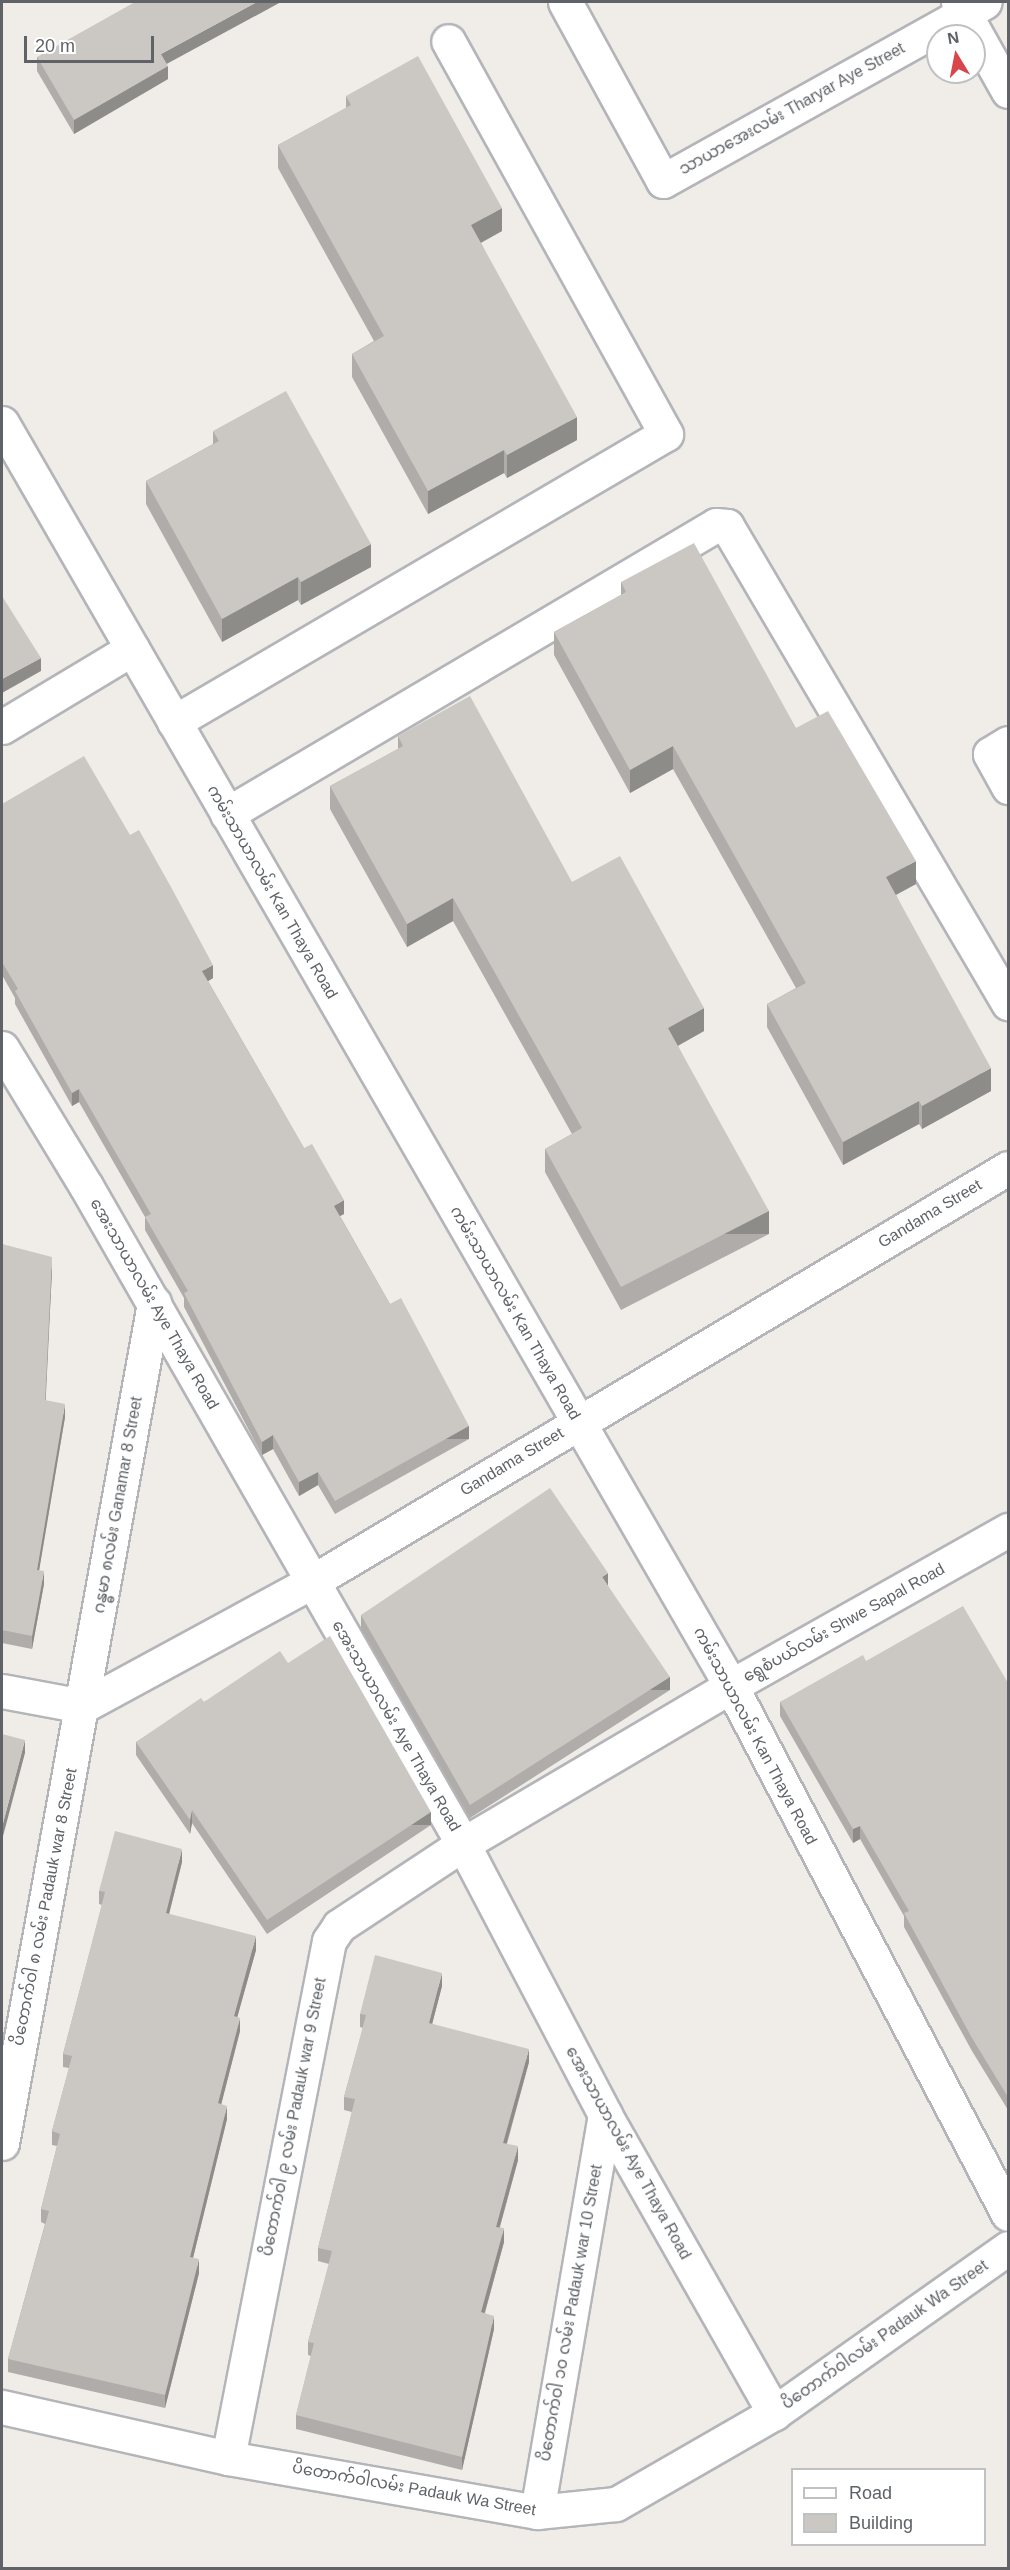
<!DOCTYPE html>
<html>
<head>
<meta charset="utf-8">
<style>
  body { margin:0 }
  #map { position:relative; width:1010px; height:2570px; overflow:hidden; background:#f0ede8; font-family:Helvetica,"Noto Sans Myanmar",sans-serif }
  div>[style] { position:absolute }
  [style*='--x'] { left:calc(var(--x)*1px); top:calc(var(--y)*1px); width:calc(var(--w)*1px); rotate:calc(var(--a)*1deg) }
  .roads { filter:drop-shadow(2px 0 #b3b5b9) drop-shadow(-2px 0 #b3b5b9) drop-shadow(0 2px #b3b5b9) drop-shadow(0 -2px #b3b5b9) }
  .street>* { height:33px; margin:-16.5px; padding:0 16.5px; transform-origin:16.5px; border-radius:16.5px; background:#fff }
  .wall>* { inset:0; background:#afaca9 }
  .shaded-wall>* { inset:0; background:#8e8c89; transform-origin:0 0 }
  .building>* { inset:0; background:#cbc8c4 }
  span { translate:-50% -50%; white-space:nowrap; text-align:center; line-height:1.15; -webkit-text-stroke:6px #fff; paint-order:stroke }
  .street-label { font-size:16px; color:#5f6367 }
  .frame { position:absolute; inset:0; border:3px solid #5f6367; pointer-events:none }
  .legend { position:absolute; left:791px; top:2468px; width:195px; height:78px; box-sizing:border-box; background:#fff; border:2px solid #bfc1c2; margin:0; padding:8px 10px; list-style:none; font-size:18px; color:#5f6367 }
  .legend li { display:flex; align-items:center; gap:12px; height:30px }
  .legend b { width:30px; border:2px solid #bfc1c2 }
  .north { position:absolute; left:926px; top:24px; width:60px; height:60px; box-sizing:border-box; background:#fff; border:2px solid #bfc1c2; border-radius:50%; rotate:350deg; font-size:16px; font-weight:700; line-height:24px; text-align:center; color:#5f6367 }
  .north::after { content:''; display:block; margin:auto; width:21px; height:27px; background:#d8464c; clip-path:polygon(50% 0,100% 100%,50% 72%,0 100%) }
  .scale { position:absolute; left:24px; top:36px; width:130px; height:27px; box-sizing:border-box; border:3px solid #5f6367; border-top:0; padding-left:8px; font-size:18px; line-height:21px; white-space:nowrap; color:#5f6367; -webkit-text-stroke:4px #fff; paint-order:stroke }
</style>
</head>
<body>
<div id="map">
  <div class="roads">
    <div class="street">
      <div style="--x:565;--y:2;--w:204;--a:61.3"></div>
      <div style="--x:663;--y:181;--w:368;--a:-29.1"></div>
      <div style="--x:958;--y:2;--w:102;--a:60.7"></div>
      <div style="--x:2;--y:423;--w:1458;--a:60.01"></div>
      <div style="--x:731;--y:1686;--w:596;--a:62.32"></div>
      <div style="--x:174;--y:722;--w:570;--a:-30.34"></div>
      <div style="--x:666;--y:434;--w:449;--a:-119"></div>
      <div style="--x:2;--y:727;--w:152;--a:-31"></div>
      <div style="--x:1008;--y:743;--w:21;--a:149"></div>
      <div style="--x:990;--y:754;--w:38;--a:61"></div>
      <div style="--x:227;--y:814;--w:568;--a:-30.58"></div>
      <div style="--x:716;--y:525;--w:11;--a:5"></div>
      <div style="--x:727;--y:526;--w:554;--a:59.5"></div>
      <div style="--x:2;--y:1048;--w:162;--a:58.7"></div>
      <div style="--x:86;--y:1186;--w:758;--a:60.19"></div>
      <div style="--x:463;--y:1844;--w:306;--a:62.3"></div>
      <div style="--x:605;--y:2115;--w:343;--a:60.4"></div>
      <div style="--x:2;--y:1691;--w:82;--a:10.5"></div>
      <div style="--x:83;--y:1706;--w:262;--a:-28.5"></div>
      <div style="--x:313;--y:1581;--w:808;--a:-30.72"></div>
      <div style="--x:2;--y:2143;--w:854;--a:-79.74"></div>
      <div style="--x:2;--y:2407;--w:232;--a:12.7"></div>
      <div style="--x:228;--y:2458;--w:314;--a:9.9"></div>
      <div style="--x:537;--y:2512;--w:79;--a:-5.8"></div>
      <div style="--x:616;--y:2504;--w:182;--a:-29.9"></div>
      <div style="--x:774;--y:2413;--w:286;--a:-35.2"></div>
      <div style="--x:228;--y:2458;--w:527;--a:-78.95"></div>
      <div style="--x:329;--y:1941;--w:18;--a:-56"></div>
      <div style="--x:339;--y:1926;--w:149;--a:-33.5"></div>
      <div style="--x:463;--y:1844;--w:311;--a:-30.5"></div>
      <div style="--x:731;--y:1686;--w:318;--a:-29.4"></div>
      <div style="--x:537;--y:2512;--w:403;--a:-80.3"></div>
    </div>
  </div>
  <div class="wall">
    <div style="clip-path:polygon(37px 57px,167px 64px,168px 79px,74px 134px,37px 71px)"></div>
    <div style="clip-path:polygon(346px 96px,502px 231px,481px 243px,577px 440px,507px 478px,504px 473px,428px 514px,352px 377px,352px 354px,374px 341px,278px 168px,278px 145px,346px 108px)"></div>
    <div style="clip-path:polygon(213px 431px,371px 567px,301px 605px,298px 600px,222px 642px,146px 504px,146px 481px,213px 444px)"></div>
    <div style="clip-path:polygon(621px 582px,796px 728px,916px 884px,896px 895px,991px 1091px,922px 1129px,919px 1124px,843px 1165px,767px 1027px,767px 1004px,796px 988px,673px 769px,630px 793px,554px 655px,554px 632px,621px 595px)"></div>
    <div style="clip-path:polygon(398px 736px,572px 882px,704px 1031px,678px 1046px,769px 1234px,621px 1310px,545px 1172px,545px 1149px,572px 1134px,453px 921px,407px 947px,330px 809px,330px 786px,398px 749px)"></div>
    <div style="clip-path:polygon(2px 804px,213px 978px,208px 981px,304px 1148px,344px 1214px,340px 1216px,390px 1304px,469px 1439px,335px 1514px,318px 1485px,299px 1496px,273px 1449px,262px 1455px,184px 1307px,184px 1298px,145px 1230px,145px 1217px,79px 1102px,72px 1106px,15px 1004px,15px 998px,2px 975px)"></div>
    <div style="clip-path:polygon(2px 1244px,52px 1270px,45px 1401px,65px 1417px,39px 1570px,44px 1584px,32px 1649px,2px 1643px)"></div>
    <div style="clip-path:polygon(608px 1586px,670px 1690px,470px 1818px,361px 1628px,361px 1615px)"></div>
    <div style="clip-path:polygon(866px 1661px,1008px 1683px,1008px 2110px,972px 2051px,904px 1927px,904px 1916px,860px 1839px,853px 1843px,780px 1716px,780px 1702px)"></div>
    <div style="clip-path:polygon(288px 1663px,431px 1825px,267px 1934px,192px 1823px,190px 1834px,136px 1755px,136px 1742px,204px 1702px)"></div>
    <div style="clip-path:polygon(182px 1862px,169px 1914px,256px 1950px,237px 2017px,240px 2031px,221px 2104px,227px 2119px,193px 2258px,199px 2273px,165px 2408px,8px 2372px,8px 2359px,45px 2224px,41px 2222px,41px 2209px,57px 2146px,52px 2145px,52px 2131px,69px 2068px,63px 2067px,63px 2054px,102px 1905px,99px 1904px,99px 1891px)"></div>
    <div style="clip-path:polygon(442px 1986px,432px 2024px,529px 2062px,507px 2144px,518px 2160px,500px 2227px,504px 2242px,485px 2313px,494px 2329px,462px 2470px,296px 2429px,296px 2415px,311px 2356px,308px 2355px,308px 2342px,329px 2264px,318px 2261px,318px 2248px,352px 2112px,344px 2110px,344px 2097px,363px 2028px,360px 2027px,360px 2014px)"></div>
  </div>
  <div class="shaded-wall">
    <div style="clip-path:polygon(257px 2px,281px 2px,161px 67px,161px 54px)"></div>
    <div style="clip-path:polygon(168px 66px,168px 79px,74px 134px,74px 120px)"></div>
    <div style="clip-path:polygon(502px 208px,502px 231px,471px 248px,471px 225px)"></div>
    <div style="clip-path:polygon(577px 417px,577px 440px,507px 478px,507px 455px)"></div>
    <div style="clip-path:polygon(504px 450px,504px 473px,428px 514px,428px 491px)"></div>
    <div style="clip-path:polygon(371px 544px,371px 567px,301px 605px,301px 582px)"></div>
    <div style="clip-path:polygon(298px 577px,298px 600px,222px 642px,222px 619px)"></div>
    <div style="clip-path:polygon(41px 658px,41px 671px,2px 693px,2px 679px)"></div>
    <div style="clip-path:polygon(673px 746px,673px 769px,630px 793px,630px 770px)"></div>
    <div style="clip-path:polygon(916px 861px,916px 884px,886px 900px,886px 877px)"></div>
    <div style="clip-path:polygon(453px 898px,453px 921px,407px 947px,407px 924px)"></div>
    <div style="clip-path:polygon(213px 965px,213px 978px,202px 985px,202px 971px)"></div>
    <div style="clip-path:polygon(704px 1008px,704px 1031px,668px 1051px,668px 1028px)"></div>
    <div style="clip-path:polygon(991px 1068px,991px 1091px,922px 1129px,922px 1106px)"></div>
    <div style="clip-path:polygon(79px 1089px,79px 1102px,72px 1106px,72px 1093px)"></div>
    <div style="clip-path:polygon(919px 1101px,919px 1124px,843px 1165px,843px 1142px)"></div>
    <div style="clip-path:polygon(344px 1200px,344px 1214px,334px 1219px,334px 1206px)"></div>
    <div style="left:769px;top:1211px;width:23px;height:166px;rotate:90deg"></div>
    <div style="clip-path:polygon(52px 1257px,52px 1270px,45px 1414px,45px 1400px)"></div>
    <div style="clip-path:polygon(65px 1404px,65px 1417px,37px 1583px,37px 1570px)"></div>
    <div style="left:469px;top:1426px;width:13px;height:154px;rotate:90deg"></div>
    <div style="clip-path:polygon(273px 1435px,273px 1449px,262px 1455px,262px 1442px)"></div>
    <div style="clip-path:polygon(318px 1472px,318px 1485px,299px 1496px,299px 1482px)"></div>
    <div style="clip-path:polygon(44px 1571px,44px 1584px,32px 1649px,32px 1636px)"></div>
    <div style="clip-path:polygon(608px 1573px,608px 1586px,602px 1577px)"></div>
    <div style="left:670px;top:1677px;width:13px;height:237px;rotate:90deg"></div>
    <div style="clip-path:polygon(25px 1740px,25px 1753px,2px 1840px,2px 1827px)"></div>
    <div style="clip-path:polygon(192px 1810px,192px 1823px,190px 1834px,190px 1820px)"></div>
    <div style="left:431px;top:1812px;width:13px;height:196px;rotate:90deg"></div>
    <div style="clip-path:polygon(860px 1826px,860px 1839px,853px 1843px,853px 1829px)"></div>
    <div style="clip-path:polygon(182px 1849px,182px 1862px,166px 1926px,166px 1913px)"></div>
    <div style="clip-path:polygon(256px 1936px,256px 1950px,234px 2029px,234px 2016px)"></div>
    <div style="clip-path:polygon(442px 1973px,442px 1986px,429px 2036px,429px 2023px)"></div>
    <div style="clip-path:polygon(240px 2018px,240px 2031px,218px 2117px,218px 2103px)"></div>
    <div style="clip-path:polygon(529px 2049px,529px 2062px,503px 2156px,503px 2143px)"></div>
    <div style="clip-path:polygon(227px 2106px,227px 2119px,190px 2270px,190px 2257px)"></div>
    <div style="clip-path:polygon(518px 2146px,518px 2160px,496px 2240px,496px 2227px)"></div>
    <div style="clip-path:polygon(504px 2228px,504px 2242px,481px 2326px,481px 2312px)"></div>
    <div style="clip-path:polygon(199px 2259px,199px 2273px,165px 2408px,165px 2395px)"></div>
    <div style="clip-path:polygon(494px 2316px,494px 2329px,462px 2470px,462px 2457px)"></div>
  </div>
  <div class="building">
    <div style="clip-path:polygon(135px 2px,257px 2px,161px 54px,168px 66px,74px 120px,37px 57px)"></div>
    <div style="clip-path:polygon(418px 56px,502px 208px,471px 225px,577px 417px,507px 455px,504px 450px,428px 491px,352px 354px,384px 336px,278px 145px,351px 105px,346px 96px)"></div>
    <div style="clip-path:polygon(286px 391px,371px 544px,301px 582px,298px 577px,222px 619px,146px 481px,219px 441px,213px 431px)"></div>
    <div style="clip-path:polygon(694px 543px,796px 728px,828px 711px,916px 861px,886px 877px,991px 1068px,922px 1106px,919px 1101px,843px 1142px,767px 1004px,806px 983px,673px 746px,630px 770px,554px 632px,626px 592px,621px 582px)"></div>
    <div style="clip-path:polygon(2px 596px,41px 658px,2px 679px)"></div>
    <div style="clip-path:polygon(470px 696px,572px 882px,620px 856px,704px 1008px,668px 1028px,769px 1211px,621px 1287px,545px 1149px,582px 1128px,453px 898px,407px 924px,330px 786px,403px 746px,398px 736px)"></div>
    <div style="clip-path:polygon(84px 756px,130px 835px,139px 830px,171px 887px,213px 965px,202px 971px,304px 1148px,312px 1144px,344px 1200px,334px 1206px,390px 1304px,401px 1298px,469px 1426px,335px 1501px,318px 1472px,299px 1482px,273px 1435px,262px 1442px,184px 1293px,188px 1291px,145px 1217px,151px 1214px,79px 1089px,72px 1093px,15px 991px,18px 989px,2px 962px,2px 804px)"></div>
    <div style="clip-path:polygon(2px 1244px,52px 1257px,45px 1400px,65px 1404px,37px 1570px,44px 1571px,32px 1636px,2px 1630px)"></div>
    <div style="clip-path:polygon(550px 1488px,608px 1573px,602px 1577px,670px 1677px,470px 1805px,361px 1615px)"></div>
    <div style="clip-path:polygon(963px 1606px,1008px 1683px,1008px 2097px,972px 2038px,904px 1913px,909px 1911px,860px 1826px,853px 1829px,780px 1702px,863px 1655px,866px 1661px)"></div>
    <div style="clip-path:polygon(330px 1636px,431px 1812px,267px 1920px,192px 1810px,190px 1820px,136px 1742px,201px 1698px,204px 1702px,280px 1651px,288px 1663px)"></div>
    <div style="clip-path:polygon(2px 1734px,25px 1740px,2px 1827px)"></div>
    <div style="clip-path:polygon(115px 1831px,182px 1849px,166px 1913px,256px 1936px,234px 2016px,240px 2018px,218px 2103px,227px 2106px,190px 2257px,199px 2259px,165px 2395px,8px 2359px,49px 2211px,41px 2209px,60px 2134px,52px 2131px,72px 2056px,63px 2054px,105px 1892px,99px 1891px)"></div>
    <div style="clip-path:polygon(375px 1955px,442px 1973px,429px 2023px,529px 2049px,503px 2143px,518px 2146px,496px 2227px,504px 2228px,481px 2312px,494px 2316px,462px 2457px,296px 2415px,314px 2343px,308px 2342px,332px 2251px,318px 2248px,355px 2099px,344px 2097px,366px 2015px,360px 2014px)"></div>
  </div>
  <div class="street-label">
    <span style="left:792px;top:109px;rotate:-29deg">သာယာအေးလမ်း Tharyar Aye Street</span>
    <span style="left:272px;top:892px;rotate:60deg">ကမ်းသာယာလမ်း Kan Thaya Road</span>
    <span style="left:930px;top:1214px;rotate:-31deg">Gandama Street</span>
    <span style="left:154px;top:1304px;rotate:60deg">အေးသာယာလမ်း Aye Thaya Road</span>
    <span style="left:515px;top:1313px;rotate:60deg">ကမ်းသာယာလမ်း Kan Thaya Road</span>
    <span style="left:512px;top:1462px;rotate:-31deg">Gandama Street</span>
    <span style="left:118px;top:1505px;rotate:-80deg">ဂန္ဓမာ ၈လမ်း Ganamar 8 Street</span>
    <span style="left:844px;top:1623px;rotate:-29deg">ရွေစံပယ်လမ်း Shwe Sapal Road</span>
    <span style="left:396px;top:1726px;rotate:60deg">အေးသာယာလမ်း Aye Thaya Road</span>
    <span style="left:755px;top:1736px;rotate:62deg">ကမ်းသာယာလမ်း Kan Thaya Road</span>
    <span style="left:45px;top:1907px;rotate:-79deg">ပိတောက်ဝါ ၈ လမ်း Padauk war 8 Street</span>
    <span style="left:294px;top:2117px;rotate:-79deg">ပိတောက်ဝါ ၉ လမ်း Padauk war 9 Street</span>
    <span style="left:628px;top:2153px;rotate:61deg">အေးသာယာလမ်း Aye Thaya Road</span>
    <span style="left:571px;top:2313px;rotate:-80deg">ပိတောက်ဝါ ၁၀ လမ်း Padauk war 10 Street</span>
    <span style="left:885px;top:2335px;rotate:-35deg">ပိတောက်ဝါလမ်း Padauk Wa Street</span>
    <span style="left:414px;top:2489px;rotate:10deg">ပိတောက်ဝါလမ်း Padauk Wa Street</span>
  </div>
  <div class="frame"></div>
  <ul class="legend">
  <li><b style="height:8px;background:#fff"></b>Road</li>
  <li><b style="height:16px;background:#cbc8c4"></b>Building</li>
  </ul>
  <div class="north">N</div>
  <div class="scale">20 m</div>
</div>
</body>
</html>
